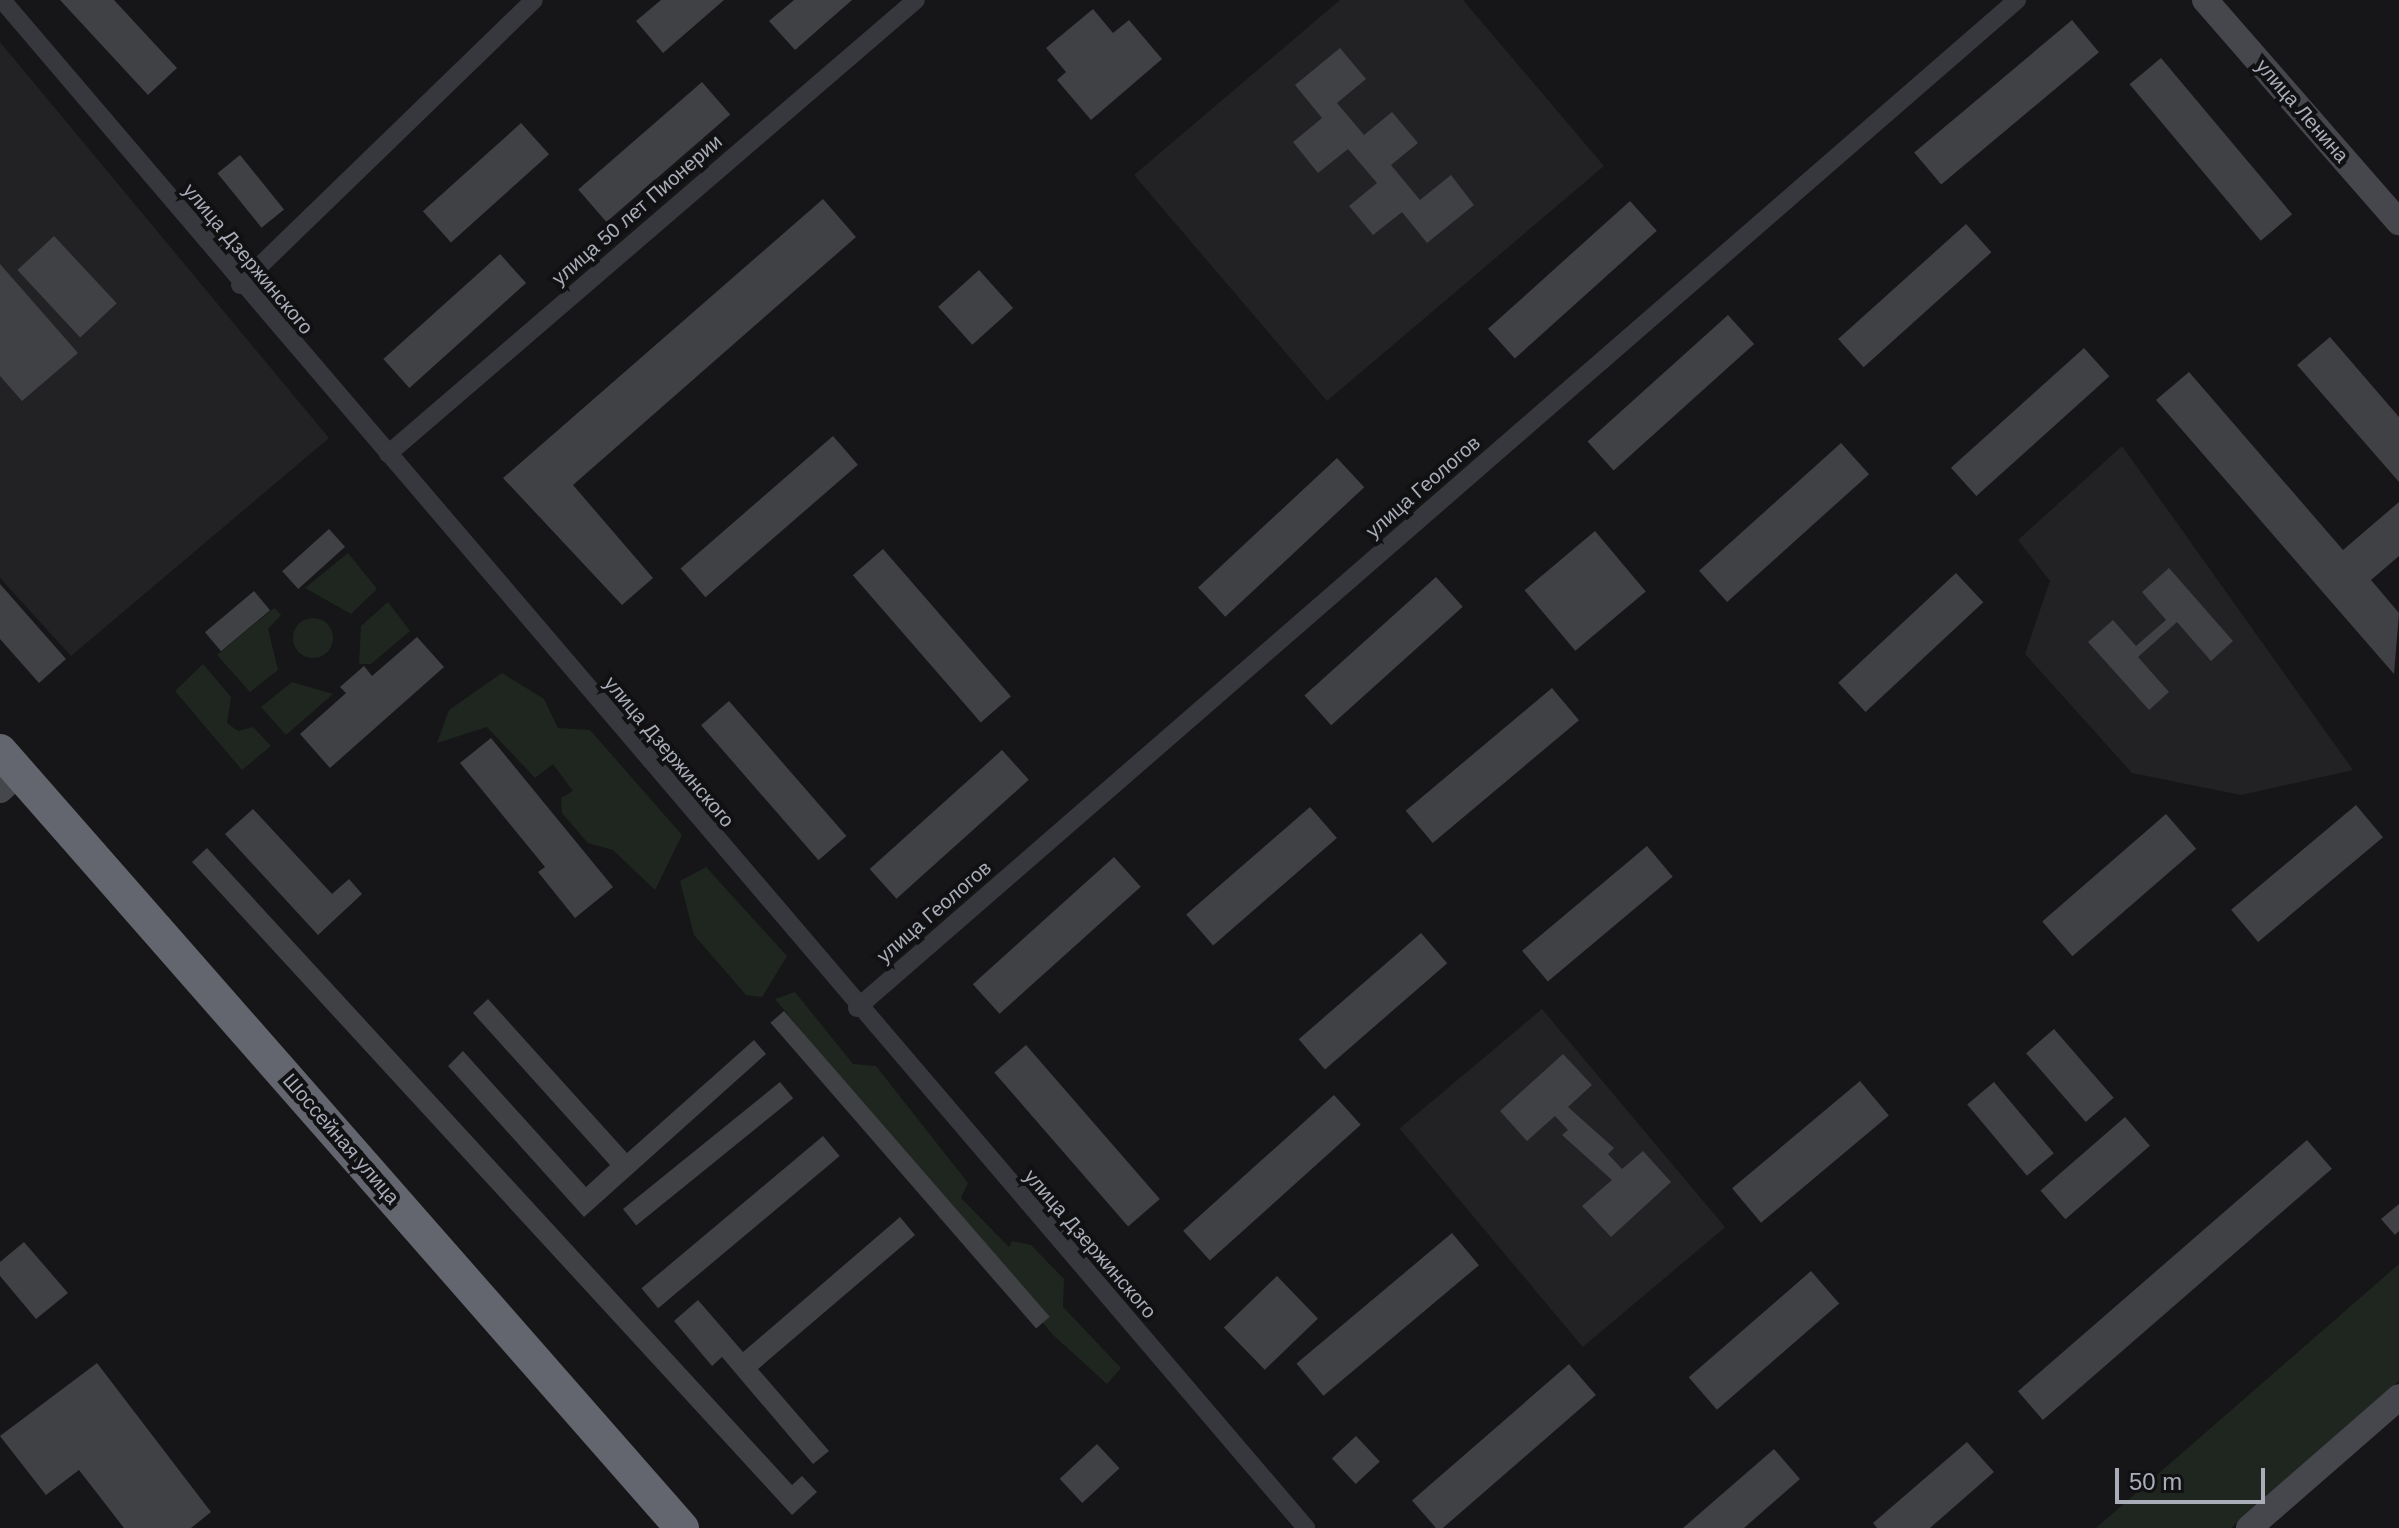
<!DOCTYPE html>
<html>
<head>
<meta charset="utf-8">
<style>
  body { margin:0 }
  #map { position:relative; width:2399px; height:1528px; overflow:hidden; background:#161618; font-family:Arial,sans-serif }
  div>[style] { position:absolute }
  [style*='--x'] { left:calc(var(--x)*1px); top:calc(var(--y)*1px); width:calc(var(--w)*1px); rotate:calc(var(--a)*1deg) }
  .built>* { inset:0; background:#222225; transform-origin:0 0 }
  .green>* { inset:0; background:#1e261f }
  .round { border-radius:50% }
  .building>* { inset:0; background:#404145; transform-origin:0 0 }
  .street>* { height:18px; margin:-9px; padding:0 9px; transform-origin:9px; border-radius:9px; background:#37383d }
  .secondary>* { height:26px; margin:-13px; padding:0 13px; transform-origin:13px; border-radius:13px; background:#45474d }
  .highway>* { height:34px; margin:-17px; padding:0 17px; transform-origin:17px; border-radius:17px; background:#63666e }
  span { translate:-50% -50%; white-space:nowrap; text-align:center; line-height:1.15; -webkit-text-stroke:8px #111113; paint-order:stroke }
  .street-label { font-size:20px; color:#a8adb8 }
  .scale { position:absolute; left:2115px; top:1468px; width:150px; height:36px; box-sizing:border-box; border:4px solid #a8adb8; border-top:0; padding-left:10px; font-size:24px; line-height:28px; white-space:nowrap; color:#a8adb8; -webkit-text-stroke:6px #111113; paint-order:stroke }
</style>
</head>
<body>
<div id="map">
  <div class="built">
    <div style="clip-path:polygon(1340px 0,1463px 0,1604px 166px,1327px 401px,1134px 175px)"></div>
    <div style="clip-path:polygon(0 42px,329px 438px,71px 656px,0 578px)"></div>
    <div style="clip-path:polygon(2122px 446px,2353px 770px,2241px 795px,2132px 773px,2025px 654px,2050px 581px,2018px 540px)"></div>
    <div style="left:1542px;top:1009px;width:285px;height:186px;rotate:50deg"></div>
  </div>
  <div class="green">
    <div style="clip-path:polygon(348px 553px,377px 589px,351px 614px,305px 588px)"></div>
    <div style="clip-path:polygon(388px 602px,410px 631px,371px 664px,359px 664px,361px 626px)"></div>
    <div style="clip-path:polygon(274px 608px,281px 615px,268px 629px,278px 670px,250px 692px,217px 655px)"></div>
    <div class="round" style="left:293px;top:618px;width:40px;height:40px"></div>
    <div style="clip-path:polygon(203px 664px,231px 697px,227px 723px,238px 731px,253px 727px,271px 746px,242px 770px,175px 691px)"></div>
    <div style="clip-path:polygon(502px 673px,544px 699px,558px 728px,590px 730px,682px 835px,655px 890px,613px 850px,588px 843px,562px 813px,561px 798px,573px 791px,553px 764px,535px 778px,487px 727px,437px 743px,449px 710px)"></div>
    <div style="clip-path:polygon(292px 682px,333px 694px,286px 735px,261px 707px)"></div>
    <div style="clip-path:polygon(706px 867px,787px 956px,762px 997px,746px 995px,694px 935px,680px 881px)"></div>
    <div style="clip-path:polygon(795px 992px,853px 1064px,876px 1066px,968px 1183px,961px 1198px,1009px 1247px,1012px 1241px,1031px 1245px,1064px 1279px,1063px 1307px,1121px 1368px,1107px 1384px,1052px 1334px,775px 999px)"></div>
    <div style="clip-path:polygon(2399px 1264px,2399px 1381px,2231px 1528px,2096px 1528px)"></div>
  </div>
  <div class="building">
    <div style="clip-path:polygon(60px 0,114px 0,177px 68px,148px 95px)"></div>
    <div style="clip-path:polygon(661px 0,724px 0,663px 53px,636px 21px)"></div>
    <div style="clip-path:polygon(794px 0,852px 0,795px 50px,769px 21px)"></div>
    <div style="clip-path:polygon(1093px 9px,1113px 33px,1129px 20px,1162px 59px,1091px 120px,1057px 80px,1066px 72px,1046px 48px)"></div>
    <div style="left:2072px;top:20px;width:42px;height:206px;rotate:50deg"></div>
    <div style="clip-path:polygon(1340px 48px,1366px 79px,1337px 103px,1364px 135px,1392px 112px,1418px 143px,1391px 165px,1420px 200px,1451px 175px,1474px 205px,1427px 243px,1402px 212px,1373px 235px,1349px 206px,1377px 183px,1348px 149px,1318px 173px,1293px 142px,1322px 118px,1295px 85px)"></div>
    <div style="left:2161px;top:58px;width:204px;height:41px;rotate:50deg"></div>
    <div style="left:702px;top:82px;width:43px;height:164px;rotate:49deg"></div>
    <div style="left:521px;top:123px;width:42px;height:132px;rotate:48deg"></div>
    <div style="left:240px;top:155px;width:70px;height:29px;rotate:51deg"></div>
    <div style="clip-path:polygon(823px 199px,856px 237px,573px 485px,653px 578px,622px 605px,503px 478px)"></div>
    <div style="left:1630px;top:201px;width:40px;height:191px;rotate:48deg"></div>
    <div style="left:1966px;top:224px;width:38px;height:172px;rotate:48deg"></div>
    <div style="left:54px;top:236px;width:92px;height:50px;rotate:47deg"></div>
    <div style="left:500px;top:254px;width:39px;height:157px;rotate:48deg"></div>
    <div style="clip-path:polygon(0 264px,78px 353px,22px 401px,0 376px)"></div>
    <div style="left:979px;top:270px;width:51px;height:55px;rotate:48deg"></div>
    <div style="left:1728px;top:315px;width:39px;height:189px;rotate:48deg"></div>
    <div style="clip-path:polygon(2330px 337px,2399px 417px,2399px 482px,2297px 365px)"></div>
    <div style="left:2084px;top:348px;width:38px;height:179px;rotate:48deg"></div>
    <div style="clip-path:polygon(2189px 372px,2343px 550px,2399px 502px,2399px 556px,2371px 580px,2399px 613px,2394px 674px,2156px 400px)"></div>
    <div style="left:833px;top:436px;width:38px;height:202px;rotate:49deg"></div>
    <div style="left:1841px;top:443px;width:42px;height:191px;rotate:48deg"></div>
    <div style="left:1337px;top:458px;width:40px;height:190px;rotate:47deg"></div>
    <div style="left:329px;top:529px;width:24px;height:63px;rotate:48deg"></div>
    <div style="left:1595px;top:531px;width:79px;height:92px;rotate:50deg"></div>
    <div style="left:883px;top:549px;width:195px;height:40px;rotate:49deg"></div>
    <div style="clip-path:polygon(2169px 568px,2233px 641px,2211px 661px,2177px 622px,2138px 657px,2169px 692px,2149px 710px,2088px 642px,2113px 620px,2136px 646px,2166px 620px,2142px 592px)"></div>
    <div style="left:1956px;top:573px;width:40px;height:161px;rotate:47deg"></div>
    <div style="left:1436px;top:577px;width:40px;height:177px;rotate:48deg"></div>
    <div style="clip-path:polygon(0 584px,66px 659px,39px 683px,0 639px)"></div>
    <div style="left:254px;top:591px;width:25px;height:64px;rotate:50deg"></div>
    <div style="clip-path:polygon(417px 637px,444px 667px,330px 768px,300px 734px,346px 693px,340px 687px,364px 666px,372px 676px)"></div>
    <div style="left:1552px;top:688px;width:42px;height:191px;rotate:50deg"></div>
    <div style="left:729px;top:701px;width:179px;height:37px;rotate:49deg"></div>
    <div style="clip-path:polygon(491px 738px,613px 887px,575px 918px,538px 872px,545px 867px,460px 763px)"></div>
    <div style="left:1002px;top:750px;width:40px;height:178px;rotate:48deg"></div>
    <div style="left:2356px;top:805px;width:42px;height:163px;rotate:50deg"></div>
    <div style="left:1310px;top:807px;width:41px;height:164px;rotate:49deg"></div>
    <div style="clip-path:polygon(253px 809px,332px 894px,349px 879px,362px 894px,318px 935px,225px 834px)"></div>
    <div style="left:2166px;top:814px;width:46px;height:164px;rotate:49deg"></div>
    <div style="left:1647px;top:846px;width:40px;height:163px;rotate:50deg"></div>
    <div style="clip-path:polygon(207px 848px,792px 1485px,802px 1476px,817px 1492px,792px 1515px,192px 862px)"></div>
    <div style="left:1114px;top:857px;width:40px;height:190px;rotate:48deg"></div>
    <div style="left:1421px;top:933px;width:40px;height:162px;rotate:49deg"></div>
    <div style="clip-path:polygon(488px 999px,627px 1153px,754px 1040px,766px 1054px,584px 1217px,448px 1066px,463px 1051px,586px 1187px,610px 1165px,473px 1013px)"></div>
    <div style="left:784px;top:1011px;width:405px;height:18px;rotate:49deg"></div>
    <div style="left:2054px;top:1029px;width:91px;height:37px;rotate:49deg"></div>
    <div style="left:1026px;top:1045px;width:204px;height:42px;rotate:49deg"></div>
    <div style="clip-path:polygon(1563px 1054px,1592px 1085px,1568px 1107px,1614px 1148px,1608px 1154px,1622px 1169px,1643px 1151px,1671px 1182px,1611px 1237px,1582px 1206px,1612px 1180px,1562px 1135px,1568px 1130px,1555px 1116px,1527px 1141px,1500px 1111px)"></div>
    <div style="left:1860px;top:1081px;width:45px;height:167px;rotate:50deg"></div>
    <div style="left:780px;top:1082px;width:21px;height:202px;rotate:51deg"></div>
    <div style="left:1994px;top:1082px;width:93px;height:35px;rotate:50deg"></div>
    <div style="left:1334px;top:1095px;width:40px;height:203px;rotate:48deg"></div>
    <div style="left:2125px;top:1117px;width:38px;height:112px;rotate:49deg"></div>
    <div style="left:823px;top:1136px;width:26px;height:237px;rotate:50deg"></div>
    <div style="left:2307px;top:1140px;width:38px;height:383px;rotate:49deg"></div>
    <div style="clip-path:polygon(2399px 1204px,2399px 1231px,2395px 1235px,2381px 1219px)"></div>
    <div style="clip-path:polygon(900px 1217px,915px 1235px,758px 1369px,829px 1451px,813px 1464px,722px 1357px,712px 1366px,674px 1321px,698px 1300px,743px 1352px)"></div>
    <div style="left:1452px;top:1233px;width:42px;height:203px;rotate:50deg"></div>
    <div style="clip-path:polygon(24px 1242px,68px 1293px,36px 1319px,0 1276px,0 1262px)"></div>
    <div style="left:1811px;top:1271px;width:43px;height:162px;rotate:49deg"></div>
    <div style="left:1277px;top:1276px;width:59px;height:74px;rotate:46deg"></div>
    <div style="clip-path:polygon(97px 1363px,211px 1512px,191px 1528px,124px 1528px,79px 1470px,46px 1495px,0 1436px)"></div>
    <div style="left:1569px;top:1364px;width:41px;height:208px;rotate:49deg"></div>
    <div style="left:1356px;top:1436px;width:35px;height:33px;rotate:47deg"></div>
    <div style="clip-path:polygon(1967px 1442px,1994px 1472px,1930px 1528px,1877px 1528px,1873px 1523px)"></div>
    <div style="left:1097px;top:1444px;width:33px;height:51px;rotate:47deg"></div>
    <div style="clip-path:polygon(1774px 1449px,1800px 1479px,1744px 1528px,1683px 1528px)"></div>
  </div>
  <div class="street">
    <div style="--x:2;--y:0;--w:2009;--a:49.52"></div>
    <div style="--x:240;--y:285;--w:409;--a:-44.1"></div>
    <div style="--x:388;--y:454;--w:696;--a:-40.69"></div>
    <div style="--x:857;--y:1008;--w:1537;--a:-40.99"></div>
  </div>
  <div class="secondary">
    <div style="--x:2205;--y:0;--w:295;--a:48.9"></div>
    <div style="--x:0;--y:790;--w:25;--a:-42"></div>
    <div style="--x:2249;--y:1528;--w:199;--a:-41.1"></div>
  </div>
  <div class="highway">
    <div style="--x:0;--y:751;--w:1034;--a:48.73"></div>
  </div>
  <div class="street-label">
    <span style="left:2302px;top:111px;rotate:49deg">улица Ленина</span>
    <span style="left:637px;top:210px;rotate:-41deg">улица 50 лет Пионерии</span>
    <span style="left:248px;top:259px;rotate:50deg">улица Дзержинского</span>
    <span style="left:1423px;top:487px;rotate:-41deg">улица Геологов</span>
    <span style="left:669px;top:752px;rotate:50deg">улица Дзержинского</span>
    <span style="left:934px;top:912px;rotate:-41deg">улица Геологов</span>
    <span style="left:341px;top:1139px;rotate:49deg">Шоссейная улица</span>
    <span style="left:1090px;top:1244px;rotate:49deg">улица Дзержинского</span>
  </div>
  <div class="scale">50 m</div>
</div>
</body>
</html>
